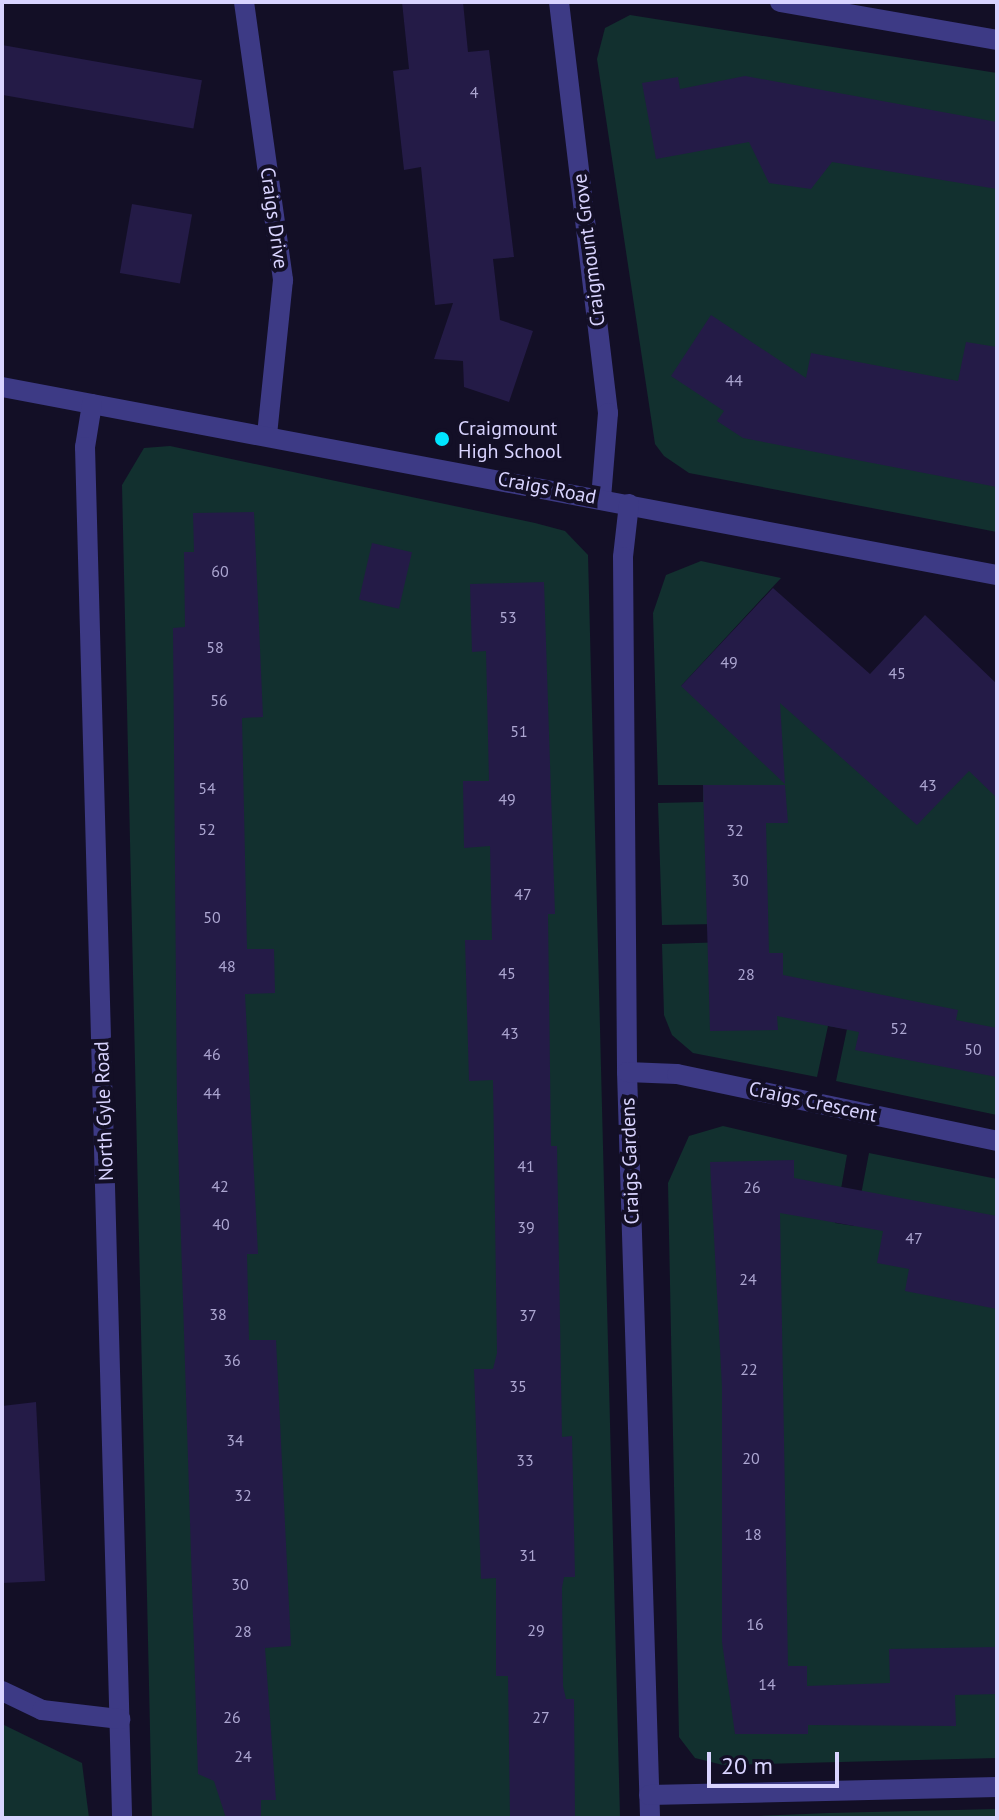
<!DOCTYPE html>
<html>
<head>
<meta charset="utf-8">
<style>
  body { margin:0 }
  #map { position:relative; width:999px; height:1820px; overflow:hidden; background:#130f26; font-family:"PT Sans",sans-serif }
  div>[style] { position:absolute }
  [style*='--x'] { left:calc(var(--x)*1px); top:calc(var(--y)*1px); width:calc(var(--w)*1px); rotate:calc(var(--a)*1deg) }
  .green>* { inset:0; background:#12302f }
  .building>* { inset:0; background:#241b47; transform-origin:0 0 }
  .minor>* { height:20px; margin:-10px; padding:0 10px; transform-origin:10px; border-radius:10px; background:#3d3a85 }
  .dots>* { width:22px; height:22px; translate:-50% -50%; box-sizing:border-box; border:4px solid #130f26; border-radius:50% }
  span { translate:-50% -50%; white-space:nowrap; text-align:center; line-height:1.15; -webkit-text-stroke:8px #130f26; paint-order:stroke }
  .number-label { font-size:16px; color:#aca6d1 }
  .number-label span { -webkit-text-stroke-width:0 }
  .street-label { font-size:20px; color:#d9d4ff }
  .poi-label { font-size:20px; color:#d9d4ff }
  .left { translate:0 -50%; text-align:left }
  .frame { position:absolute; inset:0; border:4px solid #d9d4ff; pointer-events:none }
  .scale { position:absolute; left:707px; top:1752px; width:132px; height:36px; box-sizing:border-box; border:4px solid #d9d4ff; border-top:0; padding-left:10px; font-size:24px; line-height:28px; white-space:nowrap; color:#d9d4ff; -webkit-text-stroke:6px #130f26; paint-order:stroke }
</style>
</head>
<body>
<div id="map">
  <div class="green">
    <div style="clip-path:polygon(630px 15px,997px 73px,997px 532px,689px 473px,664px 456px,655px 444px,597px 59px,605px 28px)"></div>
    <div style="clip-path:polygon(170px 446px,535px 523px,565px 531px,588px 555px,620px 1818px,152px 1818px,122px 485px,144px 448px)"></div>
    <div style="clip-path:polygon(701px 561px,781px 578px,681px 686px,774px 643px,997px 732px,997px 1115px,836px 1081px,847px 1029px,828px 1026px,817px 1077px,693px 1053px,672px 1035px,664px 1015px,662px 944px,768px 941px,716px 924px,662px 925px,658px 803px,703px 802px,703px 785px,658px 785px,653px 613px,666px 575px)"></div>
    <div style="clip-path:polygon(723px 1126px,847px 1155px,835px 1223px,855px 1226px,869px 1153px,997px 1179px,997px 1758px,723px 1765px,695px 1758px,679px 1737px,668px 1183px,689px 1136px)"></div>
    <div style="clip-path:polygon(2px 1724px,82px 1763px,89px 1818px,2px 1818px)"></div>
    <div style="clip-path:polygon(997px 1809px,997px 1818px,712px 1818px,829px 1813px)"></div>
  </div>
  <div class="building">
    <div style="clip-path:polygon(402px 2px,463px 2px,468px 52px,489px 50px,514px 257px,493px 259px,500px 320px,533px 331px,509px 402px,464px 387px,463px 361px,434px 359px,453px 303px,435px 305px,421px 167px,404px 170px,393px 71px,409px 69px)"></div>
    <div style="left:2px;top:45px;width:203px;height:49px;rotate:10deg"></div>
    <div style="clip-path:polygon(745px 76px,997px 122px,997px 189px,832px 162px,811px 189px,769px 183px,749px 142px,656px 159px,642px 83px,678px 77px,680px 89px)"></div>
    <div style="left:132px;top:204px;width:61px;height:70px;rotate:10deg"></div>
    <div style="clip-path:polygon(711px 315px,806px 378px,811px 353px,958px 381px,966px 342px,997px 347px,997px 487px,743px 438px,717px 421px,724px 411px,671px 376px)"></div>
    <div style="clip-path:polygon(254px 512px,263px 717px,242px 718px,247px 949px,274px 949px,275px 993px,245px 994px,258px 1254px,247px 1254px,249px 1340px,276px 1340px,291px 1646px,265px 1648px,276px 1800px,261px 1800px,261px 1818px,226px 1818px,214px 1781px,198px 1774px,177px 1112px,173px 628px,185px 627px,184px 552px,194px 552px,193px 513px)"></div>
    <div style="left:372px;top:543px;width:41px;height:58px;rotate:13deg"></div>
    <div style="clip-path:polygon(544px 582px,555px 914px,548px 914px,551px 1146px,557px 1146px,562px 1437px,572px 1436px,575px 1577px,564px 1577px,562px 1588px,563px 1686px,566px 1699px,574px 1699px,575px 1818px,510px 1818px,508px 1676px,496px 1676px,496px 1578px,481px 1579px,474px 1369px,493px 1369px,497px 1353px,493px 1080px,469px 1081px,465px 940px,492px 940px,490px 846px,464px 848px,463px 781px,489px 781px,486px 651px,472px 652px,470px 584px)"></div>
    <div style="clip-path:polygon(773px 588px,870px 674px,925px 615px,997px 684px,997px 798px,969px 771px,917px 825px,780px 703px,785px 784px,681px 686px)"></div>
    <div style="clip-path:polygon(703px 785px,785px 785px,788px 823px,766px 823px,769px 953px,783px 953px,783px 975px,958px 1010px,956px 1020px,997px 1028px,997px 1077px,855px 1050px,859px 1032px,777px 1016px,778px 1030px,710px 1031px)"></div>
    <div style="clip-path:polygon(794px 1160px,794px 1178px,997px 1216px,997px 1309px,905px 1291px,909px 1269px,877px 1263px,883px 1231px,780px 1213px,788px 1666px,807px 1666px,807px 1686px,890px 1683px,889px 1649px,997px 1647px,997px 1694px,955px 1695px,956px 1726px,808px 1725px,808px 1734px,735px 1734px,722px 1642px,722px 1387px,710px 1162px)"></div>
    <div style="clip-path:polygon(36px 1402px,45px 1581px,2px 1583px,2px 1406px)"></div>
  </div>
  <div class="minor">
    <div style="--x:244;--y:2;--w:281;--a:82"></div>
    <div style="--x:283;--y:280;--w:155;--a:95.9"></div>
    <div style="--x:559;--y:2;--w:414;--a:83.2"></div>
    <div style="--x:608;--y:413;--w:85;--a:94.7"></div>
    <div style="--x:780;--y:2;--w:220;--a:9.9"></div>
    <div style="--x:2;--y:387;--w:1013;--a:10.7"></div>
    <div style="--x:92;--y:404;--w:44;--a:99.2"></div>
    <div style="--x:85;--y:447;--w:1371;--a:88.45"></div>
    <div style="--x:629;--y:504;--w:53;--a:96.5"></div>
    <div style="--x:623;--y:557;--w:515;--a:89.55"></div>
    <div style="--x:627;--y:1072;--w:746;--a:88.23"></div>
    <div style="--x:627;--y:1072;--w:50;--a:2.3"></div>
    <div style="--x:677;--y:1074;--w:327;--a:11.8"></div>
    <div style="--x:2;--y:1691;--w:44;--a:25.4"></div>
    <div style="--x:42;--y:1710;--w:79;--a:6.6"></div>
    <div style="--x:649;--y:1795;--w:348;--a:-1.3"></div>
  </div>
  <div class="dots">
    <div style="left:442px;top:439px;background:#00e5ff"></div>
  </div>
  <div class="number-label">
    <span style="left:474px;top:92px">4</span>
    <span style="left:734px;top:380px">44</span>
    <span style="left:220px;top:571px">60</span>
    <span style="left:508px;top:617px">53</span>
    <span style="left:215px;top:647px">58</span>
    <span style="left:729px;top:662px">49</span>
    <span style="left:897px;top:673px">45</span>
    <span style="left:219px;top:700px">56</span>
    <span style="left:519px;top:731px">51</span>
    <span style="left:928px;top:785px">43</span>
    <span style="left:207px;top:788px">54</span>
    <span style="left:507px;top:799px">49</span>
    <span style="left:207px;top:829px">52</span>
    <span style="left:735px;top:830px">32</span>
    <span style="left:740px;top:880px">30</span>
    <span style="left:523px;top:894px">47</span>
    <span style="left:212px;top:917px">50</span>
    <span style="left:227px;top:966px">48</span>
    <span style="left:507px;top:973px">45</span>
    <span style="left:746px;top:974px">28</span>
    <span style="left:899px;top:1028px">52</span>
    <span style="left:510px;top:1033px">43</span>
    <span style="left:973px;top:1049px">50</span>
    <span style="left:212px;top:1054px">46</span>
    <span style="left:212px;top:1093px">44</span>
    <span style="left:526px;top:1166px">41</span>
    <span style="left:220px;top:1186px">42</span>
    <span style="left:752px;top:1187px">26</span>
    <span style="left:221px;top:1224px">40</span>
    <span style="left:526px;top:1227px">39</span>
    <span style="left:914px;top:1238px">47</span>
    <span style="left:748px;top:1279px">24</span>
    <span style="left:218px;top:1314px">38</span>
    <span style="left:528px;top:1315px">37</span>
    <span style="left:232px;top:1360px">36</span>
    <span style="left:749px;top:1369px">22</span>
    <span style="left:518px;top:1386px">35</span>
    <span style="left:235px;top:1440px">34</span>
    <span style="left:751px;top:1458px">20</span>
    <span style="left:525px;top:1460px">33</span>
    <span style="left:243px;top:1495px">32</span>
    <span style="left:753px;top:1534px">18</span>
    <span style="left:528px;top:1555px">31</span>
    <span style="left:240px;top:1584px">30</span>
    <span style="left:755px;top:1624px">16</span>
    <span style="left:536px;top:1630px">29</span>
    <span style="left:243px;top:1631px">28</span>
    <span style="left:767px;top:1684px">14</span>
    <span style="left:232px;top:1717px">26</span>
    <span style="left:541px;top:1717px">27</span>
    <span style="left:243px;top:1756px">24</span>
  </div>
  <div class="street-label">
    <span style="left:274px;top:218px;rotate:82deg">Craigs Drive</span>
    <span style="left:589px;top:250px;rotate:-97deg">Craigmount Grove</span>
    <span style="left:547px;top:488px;rotate:11deg">Craigs Road</span>
    <span style="left:813px;top:1102px;rotate:12deg">Craigs Crescent</span>
    <span style="left:104px;top:1111px;rotate:-92deg">North Gyle Road</span>
    <span style="left:630px;top:1161px;rotate:-92deg">Craigs Gardens</span>
  </div>
  <div class="poi-label">
    <span class="left" style="left:458px;top:440px">Craigmount<br>High School</span>
  </div>
  <div class="frame"></div>
  <div class="scale">20 m</div>
</div>
</body>
</html>
